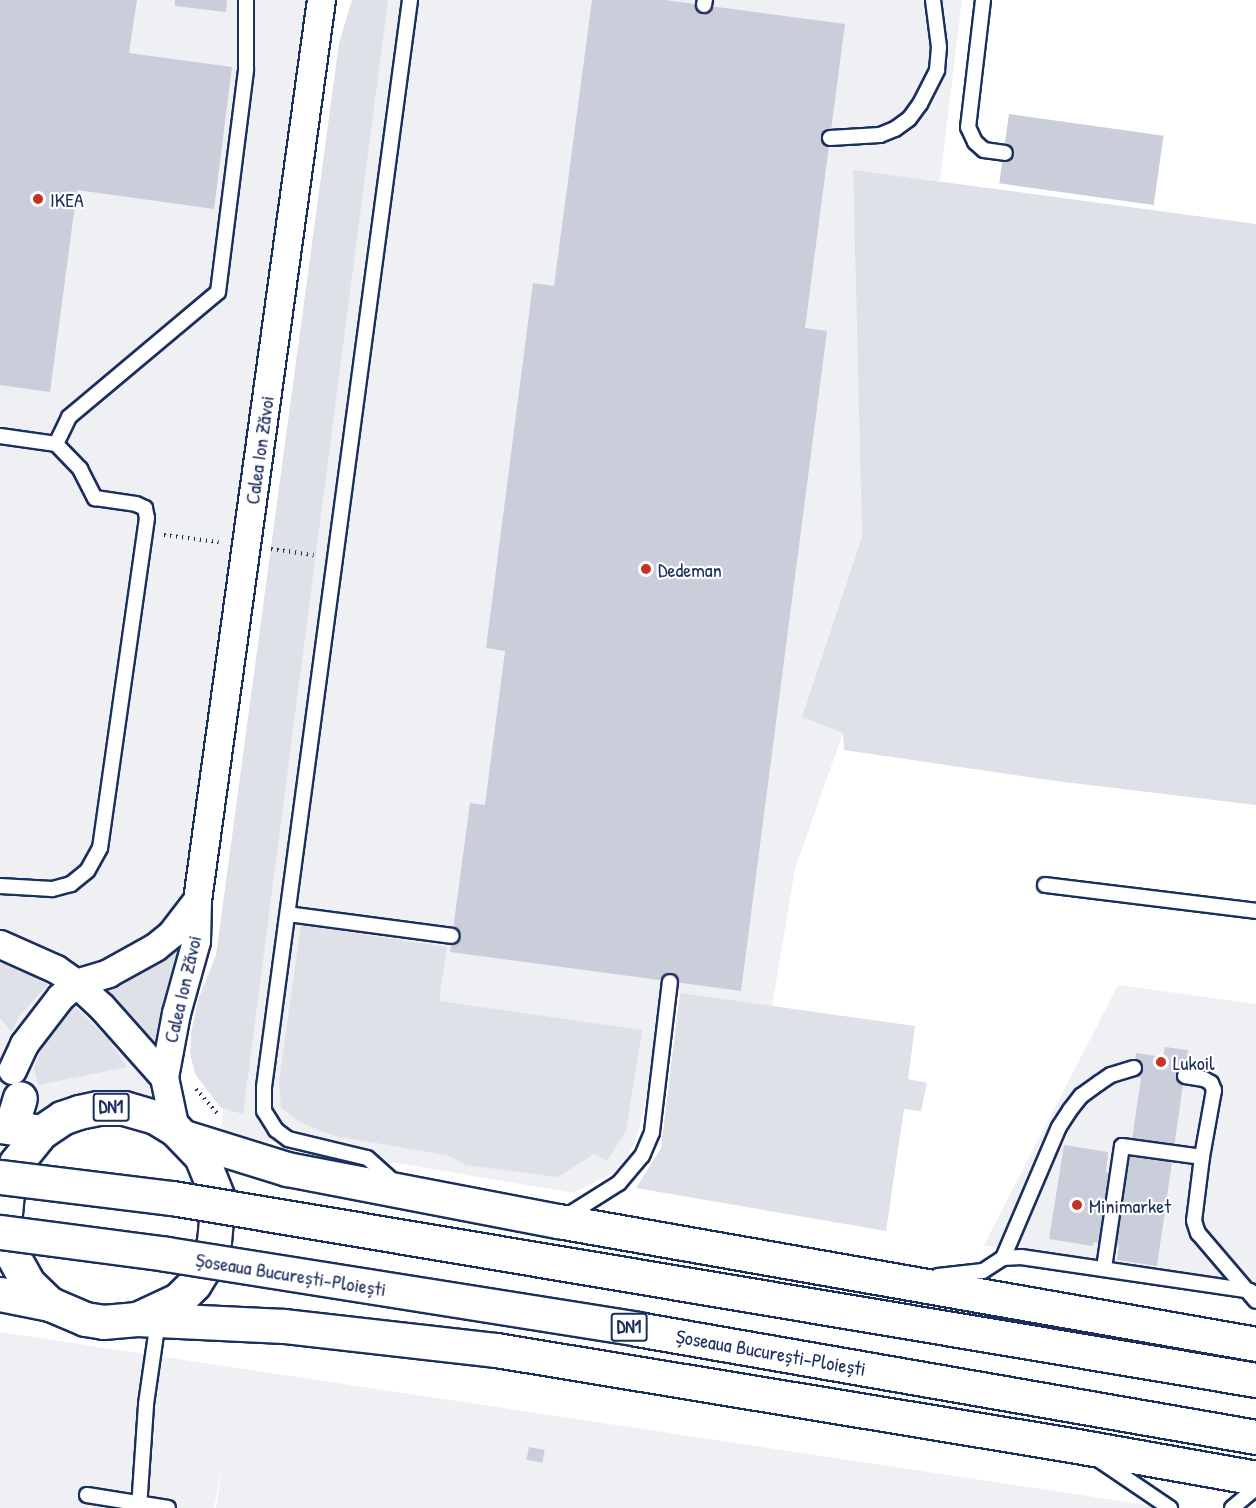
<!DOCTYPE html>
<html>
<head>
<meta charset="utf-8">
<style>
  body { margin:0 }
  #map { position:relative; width:1256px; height:1508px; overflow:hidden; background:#fff; font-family:"Patrick Hand",sans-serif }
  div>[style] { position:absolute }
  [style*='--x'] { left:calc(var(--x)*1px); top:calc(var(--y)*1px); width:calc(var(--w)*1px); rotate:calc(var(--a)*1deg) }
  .built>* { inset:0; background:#eff0f4 }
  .green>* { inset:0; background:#dee1e7 }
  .building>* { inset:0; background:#caceda; transform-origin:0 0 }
  .path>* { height:4px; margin-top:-2px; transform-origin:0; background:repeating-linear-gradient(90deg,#1b2f5e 0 1.5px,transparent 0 6px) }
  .roads { filter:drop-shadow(2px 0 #1b2f5e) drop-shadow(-2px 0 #1b2f5e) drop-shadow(0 2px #1b2f5e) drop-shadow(0 -2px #1b2f5e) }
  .lane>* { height:14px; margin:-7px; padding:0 7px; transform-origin:7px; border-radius:7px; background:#fff }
  .street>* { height:27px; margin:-13.5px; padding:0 13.5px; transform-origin:13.5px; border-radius:13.5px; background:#fff }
  .highway>* { height:33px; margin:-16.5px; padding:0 16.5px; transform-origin:16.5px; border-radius:16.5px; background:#fff }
  .bridges { filter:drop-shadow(2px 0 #1b2f5e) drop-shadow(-2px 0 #1b2f5e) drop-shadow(0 2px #1b2f5e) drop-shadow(0 -2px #1b2f5e) }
  .highway-bridge>* { height:33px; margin:-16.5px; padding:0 16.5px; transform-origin:16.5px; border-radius:16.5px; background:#fff }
  .dots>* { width:16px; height:16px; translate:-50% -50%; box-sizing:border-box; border:3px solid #fff; border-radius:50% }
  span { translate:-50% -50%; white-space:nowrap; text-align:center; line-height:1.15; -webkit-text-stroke:4.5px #fff; paint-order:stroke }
  .shield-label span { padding:2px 4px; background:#fff; border:2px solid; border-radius:4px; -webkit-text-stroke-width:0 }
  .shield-label { font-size:18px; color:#1b2f5e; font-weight:700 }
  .poi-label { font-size:20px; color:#1b2f5e }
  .left { translate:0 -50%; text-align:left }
  .street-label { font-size:20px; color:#1b2f5e }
</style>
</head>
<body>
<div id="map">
  <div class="built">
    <div style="clip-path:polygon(0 0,321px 0,197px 900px,155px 1117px,0 1126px)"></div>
    <div style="clip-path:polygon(381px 0,962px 0,940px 181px,853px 171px,862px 537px,802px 717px,843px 733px,795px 869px,772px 1007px,660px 990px,648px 1087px,638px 1133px,629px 1153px,614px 1172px,574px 1193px,220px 1133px)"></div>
    <div style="clip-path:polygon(1118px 985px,1256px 1004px,1256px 1296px,1040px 1259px,984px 1245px)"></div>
    <div style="clip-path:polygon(0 1332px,237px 1368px,1167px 1508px,216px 1508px,223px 1461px,214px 1508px,0 1508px)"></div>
  </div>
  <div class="green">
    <div style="clip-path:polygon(352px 0,388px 0,243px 1114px,221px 1108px,195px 1074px,190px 1053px,191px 1033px,198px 1000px,216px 955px,339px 43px)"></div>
    <div style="clip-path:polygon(853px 170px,1256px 224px,1256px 805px,1056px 781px,844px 750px,843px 733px,802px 717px,862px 537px)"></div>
    <div style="clip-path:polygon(301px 925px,447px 947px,439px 1001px,642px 1030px,626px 1131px,607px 1161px,594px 1154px,558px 1177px,466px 1165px,447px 1155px,335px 1136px,304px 1124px,281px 1108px,279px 1082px)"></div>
    <div style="clip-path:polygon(173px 947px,182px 950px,162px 1014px,157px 1037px,158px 1050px,100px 993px,112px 982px,131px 976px)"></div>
    <div style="clip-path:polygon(0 963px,28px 972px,48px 985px,19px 1016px,12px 1032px,0 1018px)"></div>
    <div style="clip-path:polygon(680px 993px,915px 1026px,908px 1079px,927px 1083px,921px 1111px,904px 1109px,886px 1231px,636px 1188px,661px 1148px)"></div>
    <div style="clip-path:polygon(71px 1008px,77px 1009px,109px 1040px,127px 1067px,38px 1085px,34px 1069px,42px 1047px,55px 1023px)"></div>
  </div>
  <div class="building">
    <div style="clip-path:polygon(0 0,137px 0,129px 53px,232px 67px,214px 209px,77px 190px,50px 392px,0 385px)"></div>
    <div style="clip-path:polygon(175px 0,227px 0,226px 12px,175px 6px)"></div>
    <div style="clip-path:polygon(592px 0,665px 0,845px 24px,805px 328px,827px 331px,741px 991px,450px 952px,470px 803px,485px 805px,505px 651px,486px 648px,533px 283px,554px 286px)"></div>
    <div style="left:1009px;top:114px;width:156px;height:70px;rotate:8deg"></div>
    <div style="clip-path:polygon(1165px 1047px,1188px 1050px,1157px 1266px,1117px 1260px,1119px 1245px,1094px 1242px,1093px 1246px,1049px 1239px,1064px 1145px,1108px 1152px,1106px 1172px,1127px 1175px,1141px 1078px,1133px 1077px,1136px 1053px,1163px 1057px)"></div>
    <div style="left:529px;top:1447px;width:16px;height:13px;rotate:11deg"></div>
  </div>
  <div class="path">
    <div style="--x:164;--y:535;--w:55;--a:7.3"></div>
    <div style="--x:271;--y:549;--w:43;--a:7.9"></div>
    <div style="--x:196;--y:1089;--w:35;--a:49"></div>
  </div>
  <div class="roads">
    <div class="lane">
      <div style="--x:983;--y:0;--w:128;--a:96.7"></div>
      <div style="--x:968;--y:127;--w:17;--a:65"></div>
      <div style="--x:975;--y:142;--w:12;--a:42"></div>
      <div style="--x:984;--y:150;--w:21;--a:8"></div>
      <div style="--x:704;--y:5;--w:5;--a:-79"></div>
      <div style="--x:830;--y:138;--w:50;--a:-3.4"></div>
      <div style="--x:880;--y:135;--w:16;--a:-22"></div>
      <div style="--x:895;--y:129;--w:17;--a:-36"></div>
      <div style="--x:909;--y:119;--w:19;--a:-54"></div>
      <div style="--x:920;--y:104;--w:38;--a:-63"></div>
      <div style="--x:937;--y:70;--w:23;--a:-85"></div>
      <div style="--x:939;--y:47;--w:47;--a:-97.3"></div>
      <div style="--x:0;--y:436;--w:57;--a:8.1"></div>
      <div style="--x:56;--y:444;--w:35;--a:46"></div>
      <div style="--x:80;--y:469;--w:33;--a:63"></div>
      <div style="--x:95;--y:498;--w:41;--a:8.3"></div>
      <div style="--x:136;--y:504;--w:10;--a:24"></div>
      <div style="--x:145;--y:508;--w:10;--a:79"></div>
      <div style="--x:147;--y:518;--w:333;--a:98.1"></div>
      <div style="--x:100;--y:848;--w:26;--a:119"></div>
      <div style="--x:87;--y:871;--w:21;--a:141"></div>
      <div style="--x:71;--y:884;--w:20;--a:165"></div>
      <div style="--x:52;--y:889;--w:52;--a:-176.7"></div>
      <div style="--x:56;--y:444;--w:30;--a:-64"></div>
      <div style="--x:69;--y:417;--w:194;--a:-40"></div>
      <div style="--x:218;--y:292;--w:225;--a:-82.8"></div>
      <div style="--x:246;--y:69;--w:69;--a:-90"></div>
      <div style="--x:1045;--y:885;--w:213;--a:7"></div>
      <div style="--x:288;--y:914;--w:165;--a:7.6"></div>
      <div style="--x:1185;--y:1076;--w:19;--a:9"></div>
      <div style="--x:1204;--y:1079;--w:8;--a:30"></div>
      <div style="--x:1211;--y:1083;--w:8;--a:67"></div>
      <div style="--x:1214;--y:1090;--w:68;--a:100.2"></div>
      <div style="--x:394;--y:1182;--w:36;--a:-138"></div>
      <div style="--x:367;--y:1158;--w:81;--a:-166.5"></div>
      <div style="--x:288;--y:1139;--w:15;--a:-143"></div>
      <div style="--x:276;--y:1130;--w:22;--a:-122"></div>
      <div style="--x:264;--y:1111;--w:24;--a:-90"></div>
      <div style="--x:264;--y:1087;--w:1097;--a:-82.35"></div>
      <div style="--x:565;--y:1217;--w:64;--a:-32.2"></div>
      <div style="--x:619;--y:1183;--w:35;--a:-50"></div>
      <div style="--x:642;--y:1156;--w:26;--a:-67"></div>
      <div style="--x:652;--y:1132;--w:151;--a:-83.2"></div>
      <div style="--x:1003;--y:1258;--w:142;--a:-66.9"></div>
      <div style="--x:1059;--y:1127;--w:20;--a:-57"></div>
      <div style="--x:1070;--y:1110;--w:18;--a:-52"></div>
      <div style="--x:1081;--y:1096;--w:22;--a:-36"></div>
      <div style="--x:1099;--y:1083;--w:14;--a:-34"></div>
      <div style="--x:1111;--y:1075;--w:24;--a:-17"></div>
      <div style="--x:1104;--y:1268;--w:123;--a:-81.6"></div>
      <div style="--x:1122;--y:1146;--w:81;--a:7.8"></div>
      <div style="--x:1202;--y:1157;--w:64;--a:97.1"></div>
      <div style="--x:1194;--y:1221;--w:13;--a:72"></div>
      <div style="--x:1198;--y:1233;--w:89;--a:49.5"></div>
      <div style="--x:938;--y:1276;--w:45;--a:-6.3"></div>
      <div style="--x:983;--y:1271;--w:24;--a:-33"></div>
      <div style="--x:1003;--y:1258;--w:18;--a:-3"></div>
      <div style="--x:1021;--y:1257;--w:232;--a:8.4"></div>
      <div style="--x:1099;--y:1460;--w:86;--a:34.1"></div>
      <div style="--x:87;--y:1495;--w:82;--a:9.1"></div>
      <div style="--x:139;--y:1508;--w:104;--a:-86.1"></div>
      <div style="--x:146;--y:1404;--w:84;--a:-81.8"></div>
      <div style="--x:1232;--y:1508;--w:31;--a:-40"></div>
    </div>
    <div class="street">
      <div style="--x:0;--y:944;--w:61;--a:24.1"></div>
      <div style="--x:56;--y:969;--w:24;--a:35"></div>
      <div style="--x:76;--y:983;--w:34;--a:43"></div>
      <div style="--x:101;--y:1006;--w:95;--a:48.4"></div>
      <div style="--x:164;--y:1077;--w:53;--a:78.1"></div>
      <div style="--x:12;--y:1070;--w:29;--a:-65"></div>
      <div style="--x:24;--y:1044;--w:59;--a:-52.5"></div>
      <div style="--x:60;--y:997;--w:21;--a:-41"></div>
      <div style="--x:76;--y:983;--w:34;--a:-17"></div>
      <div style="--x:108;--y:973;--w:54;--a:-29"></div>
      <div style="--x:155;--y:947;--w:21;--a:-39"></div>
      <div style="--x:171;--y:934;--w:43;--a:-52.6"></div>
      <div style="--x:164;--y:1077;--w:65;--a:-79.4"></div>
      <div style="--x:176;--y:1013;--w:75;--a:-74.5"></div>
      <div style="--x:196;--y:941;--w:41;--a:-88.6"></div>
      <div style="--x:197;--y:900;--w:909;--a:-82.16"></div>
    </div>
    <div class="highway">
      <div style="--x:0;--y:1126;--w:41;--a:8.3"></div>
      <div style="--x:11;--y:1127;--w:30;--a:-73"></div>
      <div style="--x:187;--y:1138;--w:105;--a:17.2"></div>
      <div style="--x:287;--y:1169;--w:276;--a:10.9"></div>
      <div style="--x:558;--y:1221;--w:709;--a:9.99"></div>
      <div style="--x:0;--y:1294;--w:51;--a:11.3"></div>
      <div style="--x:137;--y:1319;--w:45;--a:-24.9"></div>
      <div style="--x:178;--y:1300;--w:23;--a:-45"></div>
      <div style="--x:194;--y:1284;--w:22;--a:-58"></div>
      <div style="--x:206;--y:1265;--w:24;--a:-71"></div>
      <div style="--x:214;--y:1242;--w:44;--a:-84.8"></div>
      <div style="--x:218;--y:1198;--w:45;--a:-112"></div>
      <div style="--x:201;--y:1156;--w:37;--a:-134"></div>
      <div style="--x:175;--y:1129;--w:23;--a:-149"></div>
      <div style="--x:155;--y:1117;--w:32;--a:-164"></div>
      <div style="--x:124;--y:1108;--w:26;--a:180"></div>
      <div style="--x:98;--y:1108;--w:19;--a:168"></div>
      <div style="--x:79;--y:1112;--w:18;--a:161"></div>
      <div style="--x:62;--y:1118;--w:25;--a:146"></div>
      <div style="--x:41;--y:1132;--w:40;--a:129"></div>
      <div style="--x:16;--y:1163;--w:22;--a:112"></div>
      <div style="--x:8;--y:1183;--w:41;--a:95.6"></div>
      <div style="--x:4;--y:1224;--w:23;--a:80"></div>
      <div style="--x:8;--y:1247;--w:41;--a:60.9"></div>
      <div style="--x:28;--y:1283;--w:30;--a:44"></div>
      <div style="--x:50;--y:1304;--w:38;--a:23"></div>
      <div style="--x:85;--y:1319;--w:18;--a:9"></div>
      <div style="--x:103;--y:1322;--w:34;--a:-5"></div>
      <div style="--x:137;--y:1319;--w:147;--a:2.7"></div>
      <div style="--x:284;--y:1326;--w:213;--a:6.5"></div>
      <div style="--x:496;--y:1350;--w:589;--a:9.38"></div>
      <div style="--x:1077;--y:1446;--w:182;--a:10.1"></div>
    </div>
  </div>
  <div class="bridges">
    <div class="highway-bridge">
      <div style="--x:0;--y:1177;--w:173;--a:7"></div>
      <div style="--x:172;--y:1198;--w:1099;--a:9.53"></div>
      <div style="--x:0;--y:1232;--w:167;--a:7.5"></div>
      <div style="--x:166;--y:1254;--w:477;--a:9"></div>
      <div style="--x:637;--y:1329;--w:628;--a:9.9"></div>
    </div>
  </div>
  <div class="dots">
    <div style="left:38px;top:199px;background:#c8321e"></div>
    <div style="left:646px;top:569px;background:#c8321e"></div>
    <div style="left:1161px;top:1062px;background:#c8321e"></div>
    <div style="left:1077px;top:1205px;background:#c8321e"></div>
  </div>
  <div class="shield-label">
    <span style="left:111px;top:1107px">DN1</span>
    <span style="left:629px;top:1327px">DN1</span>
  </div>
  <div class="poi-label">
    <span class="left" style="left:50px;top:199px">IKEA</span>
    <span class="left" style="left:658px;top:569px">Dedeman</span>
    <span class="left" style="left:1173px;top:1062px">Lukoil</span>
    <span class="left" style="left:1089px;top:1205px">Minimarket</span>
  </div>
  <div class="street-label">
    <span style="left:259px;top:450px;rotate:-82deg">Calea Ion Zăvoi</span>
    <span style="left:182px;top:989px;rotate:-77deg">Calea Ion Zăvoi</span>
    <span style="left:291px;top:1274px;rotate:9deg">Șoseaua București-Ploiești</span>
    <span style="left:771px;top:1352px;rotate:10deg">Șoseaua București-Ploiești</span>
  </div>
</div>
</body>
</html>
